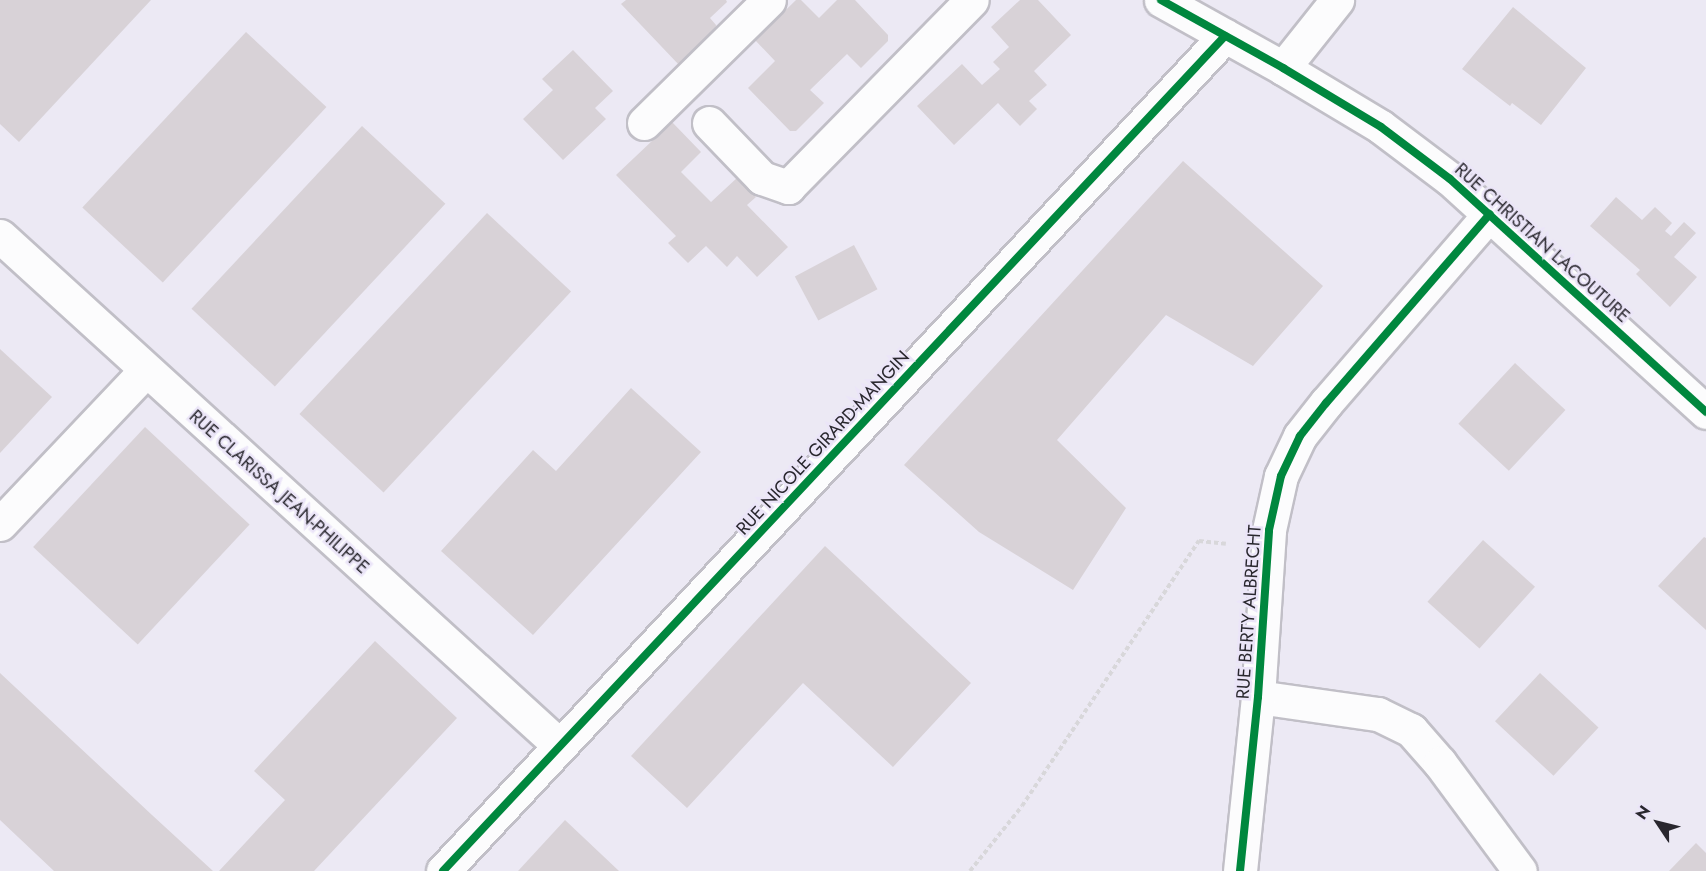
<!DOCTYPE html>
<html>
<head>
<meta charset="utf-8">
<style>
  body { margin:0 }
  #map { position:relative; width:1706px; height:871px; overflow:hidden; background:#ece9f4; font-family:Jost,sans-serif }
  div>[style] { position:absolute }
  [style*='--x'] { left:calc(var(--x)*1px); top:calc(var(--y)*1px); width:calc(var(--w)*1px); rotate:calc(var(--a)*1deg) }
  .building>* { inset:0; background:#d8d2d7; transform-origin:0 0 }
  .path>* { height:4px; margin-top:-2px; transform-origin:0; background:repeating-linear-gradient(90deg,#d8d7da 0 4.5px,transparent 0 7.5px) }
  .roads { filter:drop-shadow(2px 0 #c1bfc7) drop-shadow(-2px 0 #c1bfc7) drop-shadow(0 2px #c1bfc7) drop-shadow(0 -2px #c1bfc7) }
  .minor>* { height:33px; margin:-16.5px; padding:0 16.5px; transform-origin:16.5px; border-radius:16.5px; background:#fcfcfd }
  .cycleway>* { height:8px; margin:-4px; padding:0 4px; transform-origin:4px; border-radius:4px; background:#00873e }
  span { translate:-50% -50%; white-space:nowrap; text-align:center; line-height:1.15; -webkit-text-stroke:5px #ebe5f8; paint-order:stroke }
  .street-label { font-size:18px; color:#29272e }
  .north { position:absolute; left:1628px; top:793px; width:60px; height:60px; -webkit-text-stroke:4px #ebe5f8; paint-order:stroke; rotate:305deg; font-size:16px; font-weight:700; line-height:24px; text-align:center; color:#29272e }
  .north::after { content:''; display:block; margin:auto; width:21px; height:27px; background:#29272e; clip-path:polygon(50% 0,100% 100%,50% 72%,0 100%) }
</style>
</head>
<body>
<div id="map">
  <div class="building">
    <div style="clip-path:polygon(0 0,151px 0,19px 142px,0 124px)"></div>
    <div style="clip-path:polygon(626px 0,726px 0,727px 2px,710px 18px,716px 25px,715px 33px,680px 66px,621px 4px)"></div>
    <div style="clip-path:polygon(796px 0,801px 0,819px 18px,837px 0,855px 0,888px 35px,888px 41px,861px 68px,847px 54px,810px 90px,824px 103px,796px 131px,790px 131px,748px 88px,775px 61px,755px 40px)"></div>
    <div style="clip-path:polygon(1020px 0,1038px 0,1071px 35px,1034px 71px,1047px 85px,1029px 101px,1037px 109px,1020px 126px,998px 103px,954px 145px,917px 106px,962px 64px,982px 85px,1000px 69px,993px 62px,1009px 47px,991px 27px)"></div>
    <div style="clip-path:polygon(1513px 7px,1586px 68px,1541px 125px,1512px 103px,1510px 106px,1462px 69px)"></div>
    <div style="left:246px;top:32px;width:110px;height:240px;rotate:43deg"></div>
    <div style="clip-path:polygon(573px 50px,613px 91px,595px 108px,606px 119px,563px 160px,523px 119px,553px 90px,542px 79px)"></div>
    <div style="clip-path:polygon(672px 122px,701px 152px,681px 172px,711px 202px,738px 177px,756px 197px,747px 205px,788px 247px,757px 277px,737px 256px,727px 267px,706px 246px,688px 263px,668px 243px,676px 236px,616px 175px)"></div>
    <div style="left:362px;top:126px;width:114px;height:250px;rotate:43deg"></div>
    <div style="clip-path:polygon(1183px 161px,1323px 286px,1253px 366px,1166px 315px,1057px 440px,1126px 508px,1073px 590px,979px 532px,904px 465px)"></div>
    <div style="clip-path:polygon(1616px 197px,1642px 220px,1655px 207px,1672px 223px,1665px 231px,1671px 236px,1684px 222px,1696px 233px,1674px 257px,1697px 277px,1670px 307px,1636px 274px,1640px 270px,1590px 226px)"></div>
    <div style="left:487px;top:213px;width:115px;height:275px;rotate:43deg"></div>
    <div style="left:854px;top:245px;width:50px;height:67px;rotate:62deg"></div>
    <div style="clip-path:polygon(0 349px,52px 397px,0 453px)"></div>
    <div style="left:1515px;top:363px;width:69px;height:83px;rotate:43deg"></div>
    <div style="clip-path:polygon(631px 388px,701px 452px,533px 635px,441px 551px,533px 450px,556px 471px)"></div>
    <div style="left:145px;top:427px;width:143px;height:164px;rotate:43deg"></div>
    <div style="clip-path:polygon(1704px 537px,1706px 538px,1706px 630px,1658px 586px)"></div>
    <div style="left:1483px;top:540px;width:70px;height:83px;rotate:42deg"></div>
    <div style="clip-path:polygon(825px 546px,971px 683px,893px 767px,803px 683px,687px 808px,631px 756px)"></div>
    <div style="clip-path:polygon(375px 641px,457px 718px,314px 871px,219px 871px,285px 800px,254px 771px)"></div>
    <div style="clip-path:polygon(0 673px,152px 815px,213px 871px,54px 871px,0 820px)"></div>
    <div style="left:1540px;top:673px;width:80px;height:66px;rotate:43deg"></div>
    <div style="clip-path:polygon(565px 820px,619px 871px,518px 871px)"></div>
    <div style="clip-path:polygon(1696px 843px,1706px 853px,1706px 871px,1669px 871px)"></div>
  </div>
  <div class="path">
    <div style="--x:970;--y:871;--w:83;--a:-51.3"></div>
    <div style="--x:1022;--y:806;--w:319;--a:-56.3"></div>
    <div style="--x:1199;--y:541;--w:27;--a:6"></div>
  </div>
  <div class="roads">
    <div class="minor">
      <div style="--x:1161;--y:0;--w:140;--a:29.1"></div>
      <div style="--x:1283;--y:68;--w:114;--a:31"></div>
      <div style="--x:1381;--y:127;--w:86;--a:37"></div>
      <div style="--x:1450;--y:179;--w:346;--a:42.3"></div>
      <div style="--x:1283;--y:68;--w:87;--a:-51.5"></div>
      <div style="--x:644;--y:123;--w:175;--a:-44.5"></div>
      <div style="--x:709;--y:123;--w:76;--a:46.1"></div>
      <div style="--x:762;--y:178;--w:28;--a:19"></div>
      <div style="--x:788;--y:187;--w:262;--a:-45.5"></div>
      <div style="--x:0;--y:236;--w:757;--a:42.32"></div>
      <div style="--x:0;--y:524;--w:212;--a:-46.5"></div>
      <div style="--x:1258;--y:697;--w:121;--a:8.1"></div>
      <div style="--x:1378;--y:714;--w:37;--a:26"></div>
      <div style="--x:1411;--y:730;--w:44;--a:48.7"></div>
      <div style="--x:1440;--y:763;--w:134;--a:53.5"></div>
      <div style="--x:443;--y:871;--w:1144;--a:-46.88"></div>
      <div style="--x:1240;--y:871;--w:175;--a:-84.1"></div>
      <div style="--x:1258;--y:697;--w:167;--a:-86.2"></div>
      <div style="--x:1269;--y:530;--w:55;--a:-77.5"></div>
      <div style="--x:1281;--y:476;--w:44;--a:-64.6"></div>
      <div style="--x:1300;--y:436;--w:42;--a:-51.8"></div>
      <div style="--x:1326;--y:403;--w:250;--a:-49.1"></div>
    </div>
  </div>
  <div class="cycleway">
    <div style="--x:1161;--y:0;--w:140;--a:29.1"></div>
    <div style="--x:1283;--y:68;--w:114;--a:31"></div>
    <div style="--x:1381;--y:127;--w:86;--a:37"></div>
    <div style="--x:1450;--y:179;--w:346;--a:42.3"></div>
    <div style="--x:443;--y:871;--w:1144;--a:-46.88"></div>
    <div style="--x:1240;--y:871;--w:175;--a:-84.1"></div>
    <div style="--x:1258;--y:697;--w:167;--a:-86.2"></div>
    <div style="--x:1269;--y:530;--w:55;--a:-77.5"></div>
    <div style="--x:1281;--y:476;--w:44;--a:-64.6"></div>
    <div style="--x:1300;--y:436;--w:42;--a:-51.8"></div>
    <div style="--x:1326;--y:403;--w:250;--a:-49.1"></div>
  </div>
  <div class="street-label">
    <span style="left:1542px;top:243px;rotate:42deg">RUE CHRISTIAN LACOUTURE</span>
    <span style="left:823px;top:443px;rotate:-47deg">RUE NICOLE GIRARD-MANGIN</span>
    <span style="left:279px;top:492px;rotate:42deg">RUE CLARISSA JEAN-PHILIPPE</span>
    <span style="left:1249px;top:612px;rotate:-86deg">RUE BERTY ALBRECHT</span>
  </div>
  <div class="north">N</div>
</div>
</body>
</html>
